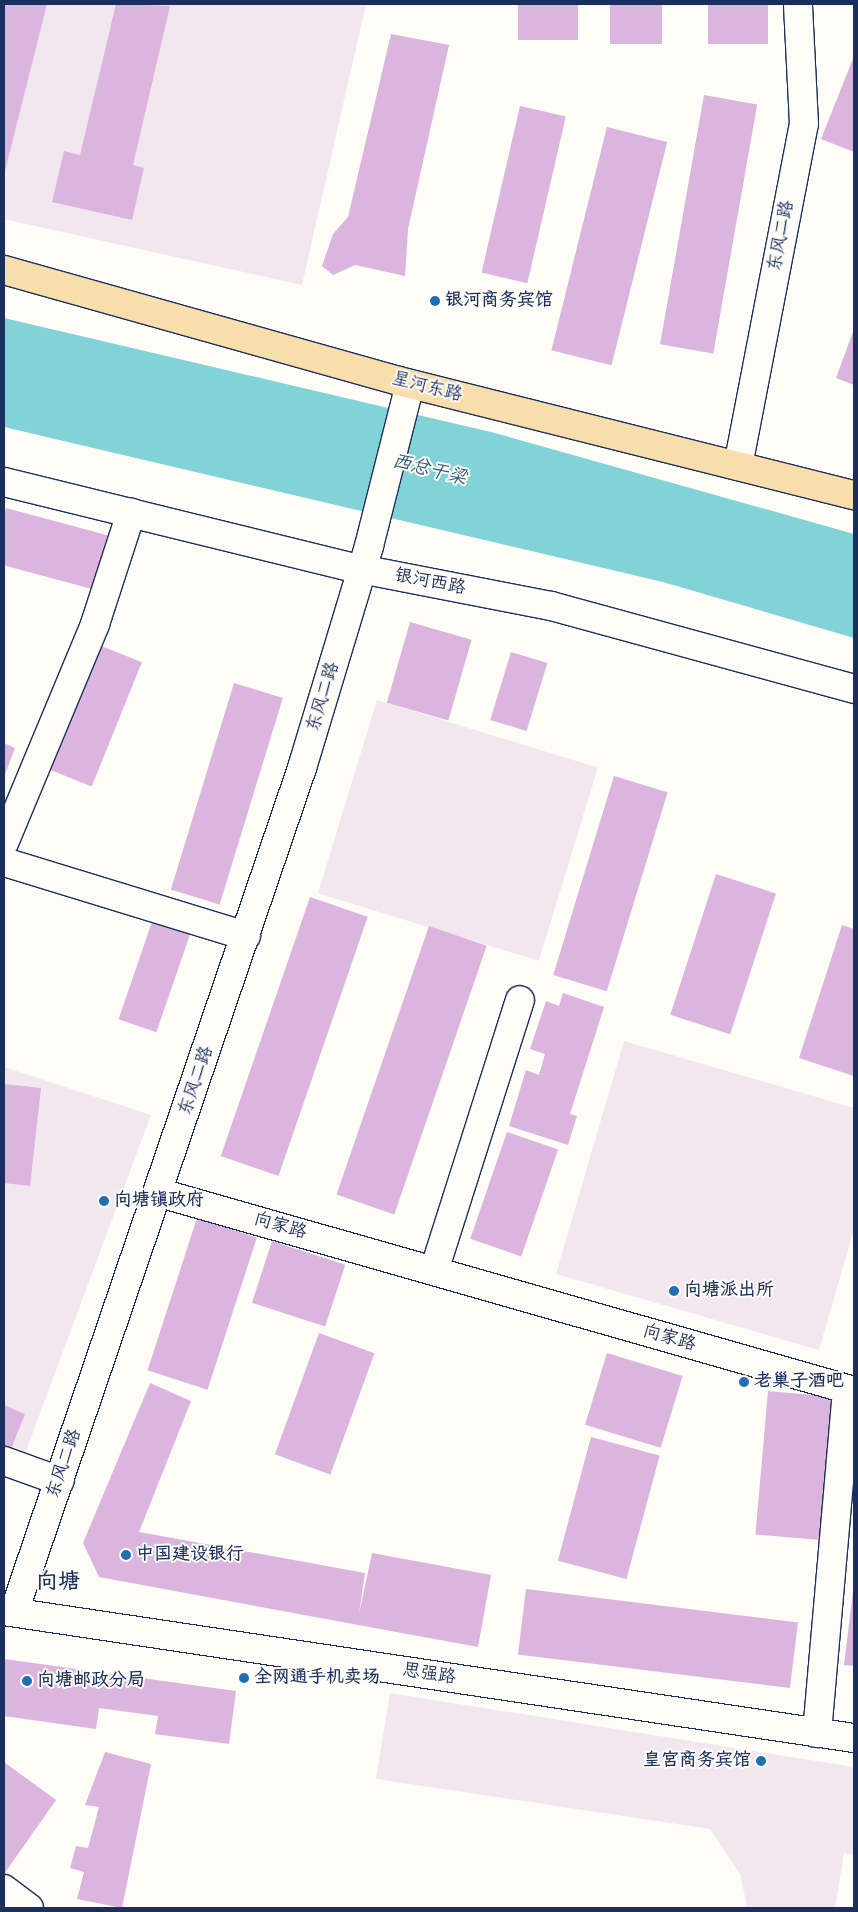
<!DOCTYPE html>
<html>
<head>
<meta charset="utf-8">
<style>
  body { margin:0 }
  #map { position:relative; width:858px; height:1912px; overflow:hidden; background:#fdfcf7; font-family:"Indie Flower","LXGW WenKai TC",sans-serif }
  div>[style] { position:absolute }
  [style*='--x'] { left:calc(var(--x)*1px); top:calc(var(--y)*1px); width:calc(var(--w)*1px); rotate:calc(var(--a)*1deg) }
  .built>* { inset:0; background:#f3e7ef; transform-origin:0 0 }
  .water>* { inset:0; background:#81d3d8 }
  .building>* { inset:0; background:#dbb5dd; transform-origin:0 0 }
  .roads { filter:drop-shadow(1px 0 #1b2f5e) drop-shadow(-1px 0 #1b2f5e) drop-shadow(0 1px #1b2f5e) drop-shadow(0 -1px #1b2f5e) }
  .minor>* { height:28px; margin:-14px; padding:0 14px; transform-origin:14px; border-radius:14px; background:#fdfcf7 }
  .major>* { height:28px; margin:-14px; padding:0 14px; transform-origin:14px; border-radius:14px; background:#f8deab }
  .dots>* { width:14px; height:14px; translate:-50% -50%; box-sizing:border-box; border:2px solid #fdfcf7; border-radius:50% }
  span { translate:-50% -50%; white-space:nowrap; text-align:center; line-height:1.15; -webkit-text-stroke:4px #fdfcf7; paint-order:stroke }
  .street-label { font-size:18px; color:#1b2f5e }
  .poi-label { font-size:18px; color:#1b2f5e; font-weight:700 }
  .left { translate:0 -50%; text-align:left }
  .right { translate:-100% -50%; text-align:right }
  .water-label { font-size:19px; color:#34587c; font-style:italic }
  .district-label { font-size:22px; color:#1b2f5e; font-weight:700 }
  .frame { position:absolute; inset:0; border:5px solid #1b2f5e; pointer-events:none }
</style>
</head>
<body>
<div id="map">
  <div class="built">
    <div style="clip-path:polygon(4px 4px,366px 4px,302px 285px,4px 219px)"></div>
    <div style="left:377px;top:700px;width:231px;height:202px;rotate:17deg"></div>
    <div style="clip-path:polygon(624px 1041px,854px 1108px,854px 1229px,819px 1350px,556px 1274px)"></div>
    <div style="clip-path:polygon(4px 1067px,151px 1115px,20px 1467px,4px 1461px)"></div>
    <div style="clip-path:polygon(390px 1693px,854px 1767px,854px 1855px,844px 1853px,835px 1908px,747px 1908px,741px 1876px,710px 1829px,376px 1779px)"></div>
  </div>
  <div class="water">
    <div style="clip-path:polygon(4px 318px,495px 433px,854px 534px,854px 638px,663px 582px,4px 427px)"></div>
  </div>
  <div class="building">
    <div style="clip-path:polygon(4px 4px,47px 4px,4px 175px)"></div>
    <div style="clip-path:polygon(116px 4px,170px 6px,133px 165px,144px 168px,132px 220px,52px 202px,64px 151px,80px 155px)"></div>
    <div style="left:518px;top:4px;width:60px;height:36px"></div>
    <div style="left:610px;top:4px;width:52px;height:40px"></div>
    <div style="left:708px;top:4px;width:60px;height:40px"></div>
    <div style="clip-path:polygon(391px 34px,449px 45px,408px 229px,405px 276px,355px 265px,333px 275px,322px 266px,333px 234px,348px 217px)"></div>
    <div style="clip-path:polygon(854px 56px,854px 152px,821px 139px)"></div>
    <div style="left:704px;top:95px;width:54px;height:253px;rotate:10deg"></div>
    <div style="left:520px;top:106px;width:47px;height:171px;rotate:13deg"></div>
    <div style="left:607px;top:127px;width:62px;height:230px;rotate:14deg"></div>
    <div style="clip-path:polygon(854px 329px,854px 385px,836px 378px)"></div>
    <div style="left:6px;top:508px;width:105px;height:56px;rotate:15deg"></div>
    <div style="left:410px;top:622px;width:64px;height:84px;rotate:16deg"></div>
    <div style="left:89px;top:641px;width:57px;height:134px;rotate:22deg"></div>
    <div style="left:511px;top:652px;width:38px;height:71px;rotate:17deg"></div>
    <div style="left:234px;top:683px;width:51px;height:216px;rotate:17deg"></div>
    <div style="clip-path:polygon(4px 743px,15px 748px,4px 777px)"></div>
    <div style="left:614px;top:776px;width:56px;height:208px;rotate:17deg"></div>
    <div style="left:716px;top:874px;width:63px;height:148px;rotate:18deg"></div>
    <div style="left:310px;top:897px;width:61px;height:274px;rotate:19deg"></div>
    <div style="left:153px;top:919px;width:40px;height:106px;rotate:19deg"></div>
    <div style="clip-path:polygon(842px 925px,854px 929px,854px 1076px,799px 1058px)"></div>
    <div style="left:429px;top:926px;width:61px;height:284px;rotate:19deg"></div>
    <div style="clip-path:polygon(563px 993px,604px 1007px,570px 1114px,577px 1116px,568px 1145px,509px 1126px,526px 1070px,539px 1075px,545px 1054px,530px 1049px,546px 1001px,559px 1006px)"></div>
    <div style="clip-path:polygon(4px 1084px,41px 1088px,30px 1186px,4px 1183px)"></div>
    <div style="left:507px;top:1132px;width:54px;height:113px;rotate:19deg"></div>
    <div style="left:197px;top:1218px;width:63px;height:160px;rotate:18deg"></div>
    <div style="left:272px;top:1241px;width:77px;height:65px;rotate:18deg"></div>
    <div style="left:319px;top:1333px;width:59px;height:129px;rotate:20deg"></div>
    <div style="left:607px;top:1353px;width:79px;height:75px;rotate:17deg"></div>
    <div style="clip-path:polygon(150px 1383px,191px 1401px,139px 1532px,365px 1573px,359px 1614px,372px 1553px,491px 1575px,478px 1647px,99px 1577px,83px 1543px)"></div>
    <div style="left:768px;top:1391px;width:65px;height:144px;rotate:5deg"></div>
    <div style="clip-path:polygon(4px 1405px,25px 1414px,11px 1449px,4px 1447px)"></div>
    <div style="left:591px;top:1437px;width:71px;height:128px;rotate:15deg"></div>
    <div style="left:526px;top:1589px;width:274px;height:66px;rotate:7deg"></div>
    <div style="clip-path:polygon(853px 1591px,854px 1591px,854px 1666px,844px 1665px)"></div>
    <div style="clip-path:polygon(4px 1659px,236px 1691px,229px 1744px,155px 1734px,158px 1716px,99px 1708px,96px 1729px,4px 1716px)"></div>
    <div style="clip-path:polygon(105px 1752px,151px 1764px,122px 1908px,77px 1899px,84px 1872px,70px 1868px,76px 1846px,88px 1848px,99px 1807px,85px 1805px)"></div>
    <div style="clip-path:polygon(4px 1762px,56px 1800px,4px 1874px)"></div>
  </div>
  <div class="roads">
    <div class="minor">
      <div style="--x:738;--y:466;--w:348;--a:-79.1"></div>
      <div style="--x:804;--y:124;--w:120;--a:-92.9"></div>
      <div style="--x:4;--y:482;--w:361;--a:13.8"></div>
      <div style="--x:355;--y:568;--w:200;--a:11"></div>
      <div style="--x:551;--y:606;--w:314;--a:15.3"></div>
      <div style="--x:4;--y:843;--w:237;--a:-67.4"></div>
      <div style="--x:95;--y:624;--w:117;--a:-72"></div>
      <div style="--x:4;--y:862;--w:253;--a:17"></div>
      <div style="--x:160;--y:1193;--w:722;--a:15.92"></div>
      <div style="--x:434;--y:1271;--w:284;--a:-72.4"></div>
      <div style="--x:4;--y:1461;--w:59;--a:19.7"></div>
      <div style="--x:4;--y:1611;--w:859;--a:8.5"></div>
      <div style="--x:14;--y:1612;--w:892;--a:-71.16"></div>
      <div style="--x:302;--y:768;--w:232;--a:-73.2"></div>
      <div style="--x:369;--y:546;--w:167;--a:-75.8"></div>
      <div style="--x:817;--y:1733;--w:344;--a:-85"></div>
      <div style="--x:4;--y:1889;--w:31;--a:37"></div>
    </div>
    <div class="major">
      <div style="--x:4;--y:270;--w:410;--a:15.7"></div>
      <div style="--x:399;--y:381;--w:469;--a:14.1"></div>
    </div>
  </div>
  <div class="dots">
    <div style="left:435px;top:301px;background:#1f6fb2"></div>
    <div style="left:104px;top:1201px;background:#1f6fb2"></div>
    <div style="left:674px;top:1291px;background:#1f6fb2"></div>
    <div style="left:744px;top:1382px;background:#1f6fb2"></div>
    <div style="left:126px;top:1555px;background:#1f6fb2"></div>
    <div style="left:244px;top:1678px;background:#1f6fb2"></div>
    <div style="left:27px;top:1681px;background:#1f6fb2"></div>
    <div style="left:761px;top:1761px;background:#1f6fb2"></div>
  </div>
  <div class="street-label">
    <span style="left:782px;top:236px;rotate:-79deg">东风二路</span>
    <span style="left:427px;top:388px;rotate:14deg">星河东路</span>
    <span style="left:430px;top:583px;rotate:11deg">银河西路</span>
    <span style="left:324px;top:697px;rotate:-73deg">东风二路</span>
    <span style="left:197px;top:1081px;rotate:-71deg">东风二路</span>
    <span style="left:280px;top:1227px;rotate:16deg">向家路</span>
    <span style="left:669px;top:1339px;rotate:16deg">向家路</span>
    <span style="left:65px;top:1464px;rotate:-71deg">东风二路</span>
    <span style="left:429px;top:1675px;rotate:9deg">思强路</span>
  </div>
  <div class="poi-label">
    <span class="left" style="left:445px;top:301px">银河商务宾馆</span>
    <span class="left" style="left:114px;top:1201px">向塘镇政府</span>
    <span class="left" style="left:684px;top:1291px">向塘派出所</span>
    <span class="left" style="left:754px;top:1382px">老巢子酒吧</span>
    <span class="left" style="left:136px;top:1555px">中国建设银行</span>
    <span class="left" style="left:254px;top:1678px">全网通手机卖场</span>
    <span class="left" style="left:37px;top:1681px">向塘邮政分局</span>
    <span class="right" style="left:751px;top:1761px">皇宫商务宾馆</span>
  </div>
  <div class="water-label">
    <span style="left:429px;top:471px;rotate:14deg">西总干梁</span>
  </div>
  <div class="district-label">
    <span style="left:58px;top:1584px">向塘</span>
  </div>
  <div class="frame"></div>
</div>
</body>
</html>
